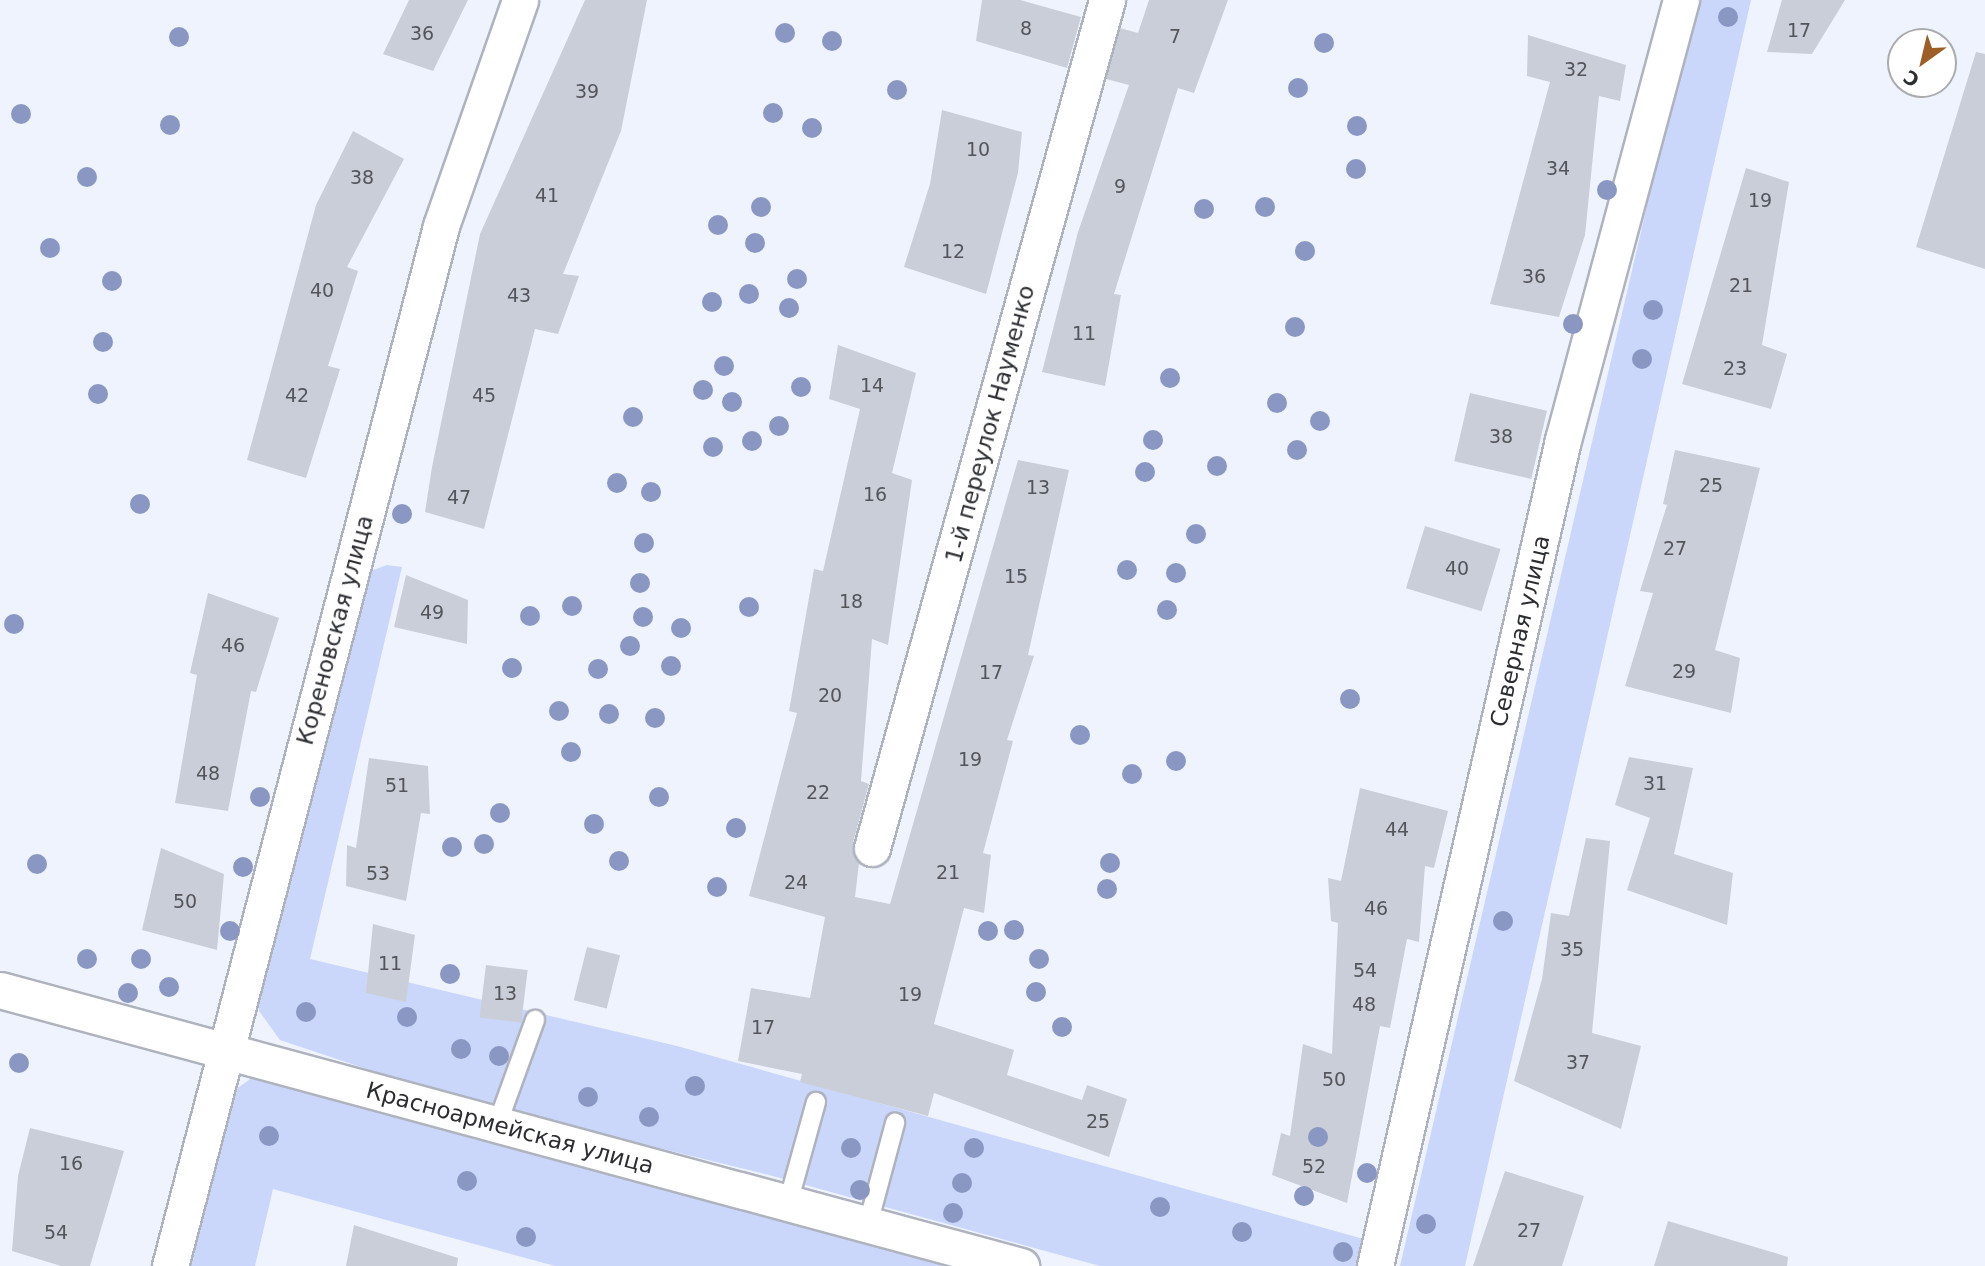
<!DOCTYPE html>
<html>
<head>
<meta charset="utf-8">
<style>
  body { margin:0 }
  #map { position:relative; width:1985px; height:1266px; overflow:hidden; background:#eff3fe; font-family:"DejaVu Sans",sans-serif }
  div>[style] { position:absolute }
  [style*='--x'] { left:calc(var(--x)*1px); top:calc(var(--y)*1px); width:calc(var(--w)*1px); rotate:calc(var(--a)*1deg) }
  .green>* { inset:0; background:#cad7fb }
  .building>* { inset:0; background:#caced9; transform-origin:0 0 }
  .roads { filter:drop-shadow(2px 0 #afb3be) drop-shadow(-2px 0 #afb3be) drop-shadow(0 2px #afb3be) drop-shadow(0 -2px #afb3be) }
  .service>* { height:18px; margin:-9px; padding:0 9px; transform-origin:9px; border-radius:9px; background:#fff }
  .minor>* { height:35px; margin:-17.5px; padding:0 17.5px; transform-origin:17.5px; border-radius:17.5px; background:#fff }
  .trees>* { width:20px; height:20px; margin:-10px; border-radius:50%; background:#8a97c2 }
  span { translate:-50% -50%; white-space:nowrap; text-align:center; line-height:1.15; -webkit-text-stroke:7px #fff; paint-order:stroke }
  .number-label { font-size:19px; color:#53555b }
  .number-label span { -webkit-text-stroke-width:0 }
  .street-label { font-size:23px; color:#2b2d31 }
  .north { position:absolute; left:1887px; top:28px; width:70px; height:70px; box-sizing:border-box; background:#fff; border:2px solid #aaabad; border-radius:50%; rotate:214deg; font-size:19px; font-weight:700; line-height:28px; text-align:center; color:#2b2d31 }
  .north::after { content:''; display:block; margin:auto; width:24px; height:32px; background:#9e5f26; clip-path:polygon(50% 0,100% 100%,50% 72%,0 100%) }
</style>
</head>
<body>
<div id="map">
  <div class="green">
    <div style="clip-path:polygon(1695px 0,1751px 0,1465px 1266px,1400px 1266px)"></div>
    <div style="clip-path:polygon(387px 565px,402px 567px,310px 959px,677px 1046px,1367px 1240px,1361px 1266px,1100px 1266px,769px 1175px,447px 1096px,280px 1040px,259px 1011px,258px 992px,362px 574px)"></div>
    <div style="clip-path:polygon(256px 1075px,970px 1266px,555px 1266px,273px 1189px,255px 1266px,191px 1266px,232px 1092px)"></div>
  </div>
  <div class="building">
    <div style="clip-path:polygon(409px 0,468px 0,433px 71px,383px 54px)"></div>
    <div style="clip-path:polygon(585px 0,647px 0,621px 131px,563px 274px,579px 276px,558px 334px,535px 329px,484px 529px,425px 512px,432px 467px,480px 234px)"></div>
    <div style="clip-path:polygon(982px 0,1020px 0,1081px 17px,1067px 68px,976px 41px)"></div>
    <div style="clip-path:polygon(1149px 0,1228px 0,1194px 93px,1178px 88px,1114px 294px,1121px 295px,1105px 386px,1042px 372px,1078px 232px,1129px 85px,1106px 79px,1120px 28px,1138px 33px)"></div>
    <div style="clip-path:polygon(1782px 0,1845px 0,1812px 54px,1767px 52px)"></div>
    <div style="clip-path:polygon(1528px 35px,1626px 65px,1620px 101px,1599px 96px,1585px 235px,1559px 317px,1490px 304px,1550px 82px,1527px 76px)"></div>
    <div style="clip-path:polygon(1976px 52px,1985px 54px,1985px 269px,1916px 247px)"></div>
    <div style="clip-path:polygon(942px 110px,1022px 132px,1018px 173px,986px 294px,904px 267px,930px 184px)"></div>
    <div style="clip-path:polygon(353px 131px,404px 159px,347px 267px,358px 271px,328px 366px,340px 369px,306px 478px,247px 460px,316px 205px)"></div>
    <div style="clip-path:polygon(1746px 168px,1789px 182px,1762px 345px,1787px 354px,1771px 409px,1682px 384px)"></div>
    <div style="clip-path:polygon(838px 345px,916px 373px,892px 473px,912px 480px,888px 645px,872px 639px,861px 781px,869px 784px,853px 843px,859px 863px,855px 897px,890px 904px,1018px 460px,1069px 470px,1028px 655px,1034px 656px,1007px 740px,1013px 741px,983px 853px,991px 855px,984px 913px,964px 908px,934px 1024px,1014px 1050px,1007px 1075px,1082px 1100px,1087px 1085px,1127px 1099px,1109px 1157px,934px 1093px,928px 1116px,800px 1082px,802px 1074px,738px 1061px,751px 988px,810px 998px,825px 917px,749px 896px,797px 713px,789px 711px,814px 569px,823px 571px,860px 409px,829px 399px)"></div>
    <div style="left:1470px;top:393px;width:79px;height:70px;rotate:13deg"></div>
    <div style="clip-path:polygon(1675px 450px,1760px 468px,1715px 650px,1740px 658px,1731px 713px,1625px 686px,1653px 593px,1640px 591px,1667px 505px,1663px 504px)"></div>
    <div style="left:1425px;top:526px;width:79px;height:65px;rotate:17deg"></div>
    <div style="clip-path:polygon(406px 575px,468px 600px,467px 644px,394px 627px)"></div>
    <div style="clip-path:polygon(208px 593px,279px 618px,256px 692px,251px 691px,228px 811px,175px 803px,197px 675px,190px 673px)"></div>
    <div style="clip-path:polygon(1629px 757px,1693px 768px,1674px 854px,1733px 873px,1727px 925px,1627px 890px,1650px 818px,1615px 805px)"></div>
    <div style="clip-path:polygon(369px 758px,428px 766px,430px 814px,421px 813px,406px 901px,346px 886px,347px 845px,356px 848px)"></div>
    <div style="clip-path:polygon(1360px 788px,1448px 811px,1434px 868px,1425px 866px,1419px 942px,1407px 939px,1390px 1028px,1380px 1026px,1347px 1203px,1272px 1175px,1281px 1133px,1290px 1136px,1303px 1044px,1332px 1054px,1338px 923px,1331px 921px,1328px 878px,1341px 881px)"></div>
    <div style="clip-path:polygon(1586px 838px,1610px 841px,1592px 1033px,1641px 1046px,1621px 1129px,1514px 1081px,1542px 979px,1551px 913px,1569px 916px)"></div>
    <div style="clip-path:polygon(161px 848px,224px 874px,217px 950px,142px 930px)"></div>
    <div style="clip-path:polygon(373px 924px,415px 935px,406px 1002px,366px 993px)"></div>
    <div style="left:587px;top:947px;width:34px;height:55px;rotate:14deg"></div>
    <div style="left:486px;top:965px;width:42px;height:53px;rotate:7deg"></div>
    <div style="clip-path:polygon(30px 1128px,124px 1151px,90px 1266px,61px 1266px,12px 1251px,18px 1176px)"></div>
    <div style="clip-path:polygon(1505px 1171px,1584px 1196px,1562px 1266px,1473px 1266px)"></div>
    <div style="clip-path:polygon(1668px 1221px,1788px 1257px,1787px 1266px,1654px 1266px)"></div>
    <div style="clip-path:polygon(354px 1225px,458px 1258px,457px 1266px,346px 1266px)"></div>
  </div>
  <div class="roads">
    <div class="service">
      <div style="--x:497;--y:1125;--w:112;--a:-70.1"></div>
      <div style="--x:788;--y:1203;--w:105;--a:-74.5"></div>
      <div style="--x:868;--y:1224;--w:105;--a:-75"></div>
    </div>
    <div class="minor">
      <div style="--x:872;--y:848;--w:880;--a:-74.51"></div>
      <div style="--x:0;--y:990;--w:1058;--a:15.13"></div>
      <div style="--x:170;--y:1266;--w:1075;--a:-75.39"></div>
      <div style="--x:441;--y:226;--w:239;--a:-70.7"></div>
      <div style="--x:1375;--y:1266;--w:847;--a:-77.18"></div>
      <div style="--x:1563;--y:440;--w:456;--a:-75"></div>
    </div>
  </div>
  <div class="trees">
    <div style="left:1728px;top:17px"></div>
    <div style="left:785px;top:33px"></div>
    <div style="left:179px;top:37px"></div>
    <div style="left:832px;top:41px"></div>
    <div style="left:1324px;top:43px"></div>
    <div style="left:1298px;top:88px"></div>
    <div style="left:897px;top:90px"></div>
    <div style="left:773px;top:113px"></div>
    <div style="left:21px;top:114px"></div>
    <div style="left:170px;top:125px"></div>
    <div style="left:1357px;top:126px"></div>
    <div style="left:812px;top:128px"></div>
    <div style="left:1356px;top:169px"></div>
    <div style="left:87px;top:177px"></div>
    <div style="left:1607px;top:190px"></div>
    <div style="left:761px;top:207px"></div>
    <div style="left:1265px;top:207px"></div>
    <div style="left:1204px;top:209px"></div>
    <div style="left:718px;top:225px"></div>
    <div style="left:755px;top:243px"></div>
    <div style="left:50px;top:248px"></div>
    <div style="left:1305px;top:251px"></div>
    <div style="left:797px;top:279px"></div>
    <div style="left:112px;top:281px"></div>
    <div style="left:749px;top:294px"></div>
    <div style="left:712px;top:302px"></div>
    <div style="left:789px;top:308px"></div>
    <div style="left:1653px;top:310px"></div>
    <div style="left:1573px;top:324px"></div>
    <div style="left:1295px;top:327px"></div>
    <div style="left:103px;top:342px"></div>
    <div style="left:1642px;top:359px"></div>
    <div style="left:724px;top:366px"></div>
    <div style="left:1170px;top:378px"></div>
    <div style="left:801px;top:387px"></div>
    <div style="left:703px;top:390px"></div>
    <div style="left:98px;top:394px"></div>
    <div style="left:732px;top:402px"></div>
    <div style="left:1277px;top:403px"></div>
    <div style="left:633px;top:417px"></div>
    <div style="left:1320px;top:421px"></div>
    <div style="left:779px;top:426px"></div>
    <div style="left:1153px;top:440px"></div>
    <div style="left:752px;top:441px"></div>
    <div style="left:713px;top:447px"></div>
    <div style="left:1297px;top:450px"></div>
    <div style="left:1217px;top:466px"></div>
    <div style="left:1145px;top:472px"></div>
    <div style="left:617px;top:483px"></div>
    <div style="left:651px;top:492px"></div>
    <div style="left:140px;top:504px"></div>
    <div style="left:402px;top:514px"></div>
    <div style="left:1196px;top:534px"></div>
    <div style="left:644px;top:543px"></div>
    <div style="left:1127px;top:570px"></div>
    <div style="left:1176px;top:573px"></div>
    <div style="left:640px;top:583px"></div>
    <div style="left:572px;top:606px"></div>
    <div style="left:749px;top:607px"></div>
    <div style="left:1167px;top:610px"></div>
    <div style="left:530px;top:616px"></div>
    <div style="left:643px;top:617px"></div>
    <div style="left:14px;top:624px"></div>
    <div style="left:681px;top:628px"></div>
    <div style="left:630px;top:646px"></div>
    <div style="left:671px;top:666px"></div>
    <div style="left:512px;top:668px"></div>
    <div style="left:598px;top:669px"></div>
    <div style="left:1350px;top:699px"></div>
    <div style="left:559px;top:711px"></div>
    <div style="left:609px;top:714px"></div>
    <div style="left:655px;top:718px"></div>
    <div style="left:1080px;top:735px"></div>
    <div style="left:571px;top:752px"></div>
    <div style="left:1176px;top:761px"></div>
    <div style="left:1132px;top:774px"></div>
    <div style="left:260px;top:797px"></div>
    <div style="left:659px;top:797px"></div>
    <div style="left:500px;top:813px"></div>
    <div style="left:594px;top:824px"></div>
    <div style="left:736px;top:828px"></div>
    <div style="left:484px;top:844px"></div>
    <div style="left:452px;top:847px"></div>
    <div style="left:619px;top:861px"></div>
    <div style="left:1110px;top:863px"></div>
    <div style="left:37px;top:864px"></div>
    <div style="left:243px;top:867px"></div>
    <div style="left:717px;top:887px"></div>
    <div style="left:1107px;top:889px"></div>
    <div style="left:1503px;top:921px"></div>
    <div style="left:1014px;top:930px"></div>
    <div style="left:230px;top:931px"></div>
    <div style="left:988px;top:931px"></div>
    <div style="left:87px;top:959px"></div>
    <div style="left:141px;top:959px"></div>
    <div style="left:1039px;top:959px"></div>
    <div style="left:450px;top:974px"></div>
    <div style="left:169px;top:987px"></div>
    <div style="left:1036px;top:992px"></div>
    <div style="left:128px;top:993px"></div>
    <div style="left:306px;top:1012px"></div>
    <div style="left:407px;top:1017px"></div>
    <div style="left:1062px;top:1027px"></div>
    <div style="left:461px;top:1049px"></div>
    <div style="left:499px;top:1056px"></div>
    <div style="left:19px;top:1063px"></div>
    <div style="left:695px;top:1086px"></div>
    <div style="left:588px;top:1097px"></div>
    <div style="left:649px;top:1117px"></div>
    <div style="left:269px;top:1136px"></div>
    <div style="left:1318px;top:1137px"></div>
    <div style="left:851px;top:1148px"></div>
    <div style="left:974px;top:1148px"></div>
    <div style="left:1367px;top:1173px"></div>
    <div style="left:467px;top:1181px"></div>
    <div style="left:962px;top:1183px"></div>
    <div style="left:860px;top:1190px"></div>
    <div style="left:1304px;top:1196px"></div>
    <div style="left:1160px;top:1207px"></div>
    <div style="left:953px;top:1213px"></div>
    <div style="left:1426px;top:1224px"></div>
    <div style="left:1242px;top:1232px"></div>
    <div style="left:526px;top:1237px"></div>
    <div style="left:1343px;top:1252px"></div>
  </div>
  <div class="number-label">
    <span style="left:1026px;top:29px">8</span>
    <span style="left:1799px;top:31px">17</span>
    <span style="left:422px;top:34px">36</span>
    <span style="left:1175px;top:37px">7</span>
    <span style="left:1576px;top:70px">32</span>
    <span style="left:587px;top:92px">39</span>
    <span style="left:978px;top:150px">10</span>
    <span style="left:1558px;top:169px">34</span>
    <span style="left:362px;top:178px">38</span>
    <span style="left:1120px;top:187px">9</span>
    <span style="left:547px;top:196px">41</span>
    <span style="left:1760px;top:201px">19</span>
    <span style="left:953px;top:252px">12</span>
    <span style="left:1534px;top:277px">36</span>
    <span style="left:1741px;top:286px">21</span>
    <span style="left:322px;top:291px">40</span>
    <span style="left:519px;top:296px">43</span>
    <span style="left:1084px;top:334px">11</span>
    <span style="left:1735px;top:369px">23</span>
    <span style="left:872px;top:386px">14</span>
    <span style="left:297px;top:396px">42</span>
    <span style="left:484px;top:396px">45</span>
    <span style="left:1501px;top:437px">38</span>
    <span style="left:1711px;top:486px">25</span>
    <span style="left:1038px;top:488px">13</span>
    <span style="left:875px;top:495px">16</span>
    <span style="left:459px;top:498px">47</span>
    <span style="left:1675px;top:549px">27</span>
    <span style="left:1457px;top:569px">40</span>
    <span style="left:1016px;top:577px">15</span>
    <span style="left:851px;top:602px">18</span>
    <span style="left:432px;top:613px">49</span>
    <span style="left:233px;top:646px">46</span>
    <span style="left:1684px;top:672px">29</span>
    <span style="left:991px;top:673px">17</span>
    <span style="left:830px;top:696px">20</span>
    <span style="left:970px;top:760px">19</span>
    <span style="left:208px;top:774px">48</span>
    <span style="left:1655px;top:784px">31</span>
    <span style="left:397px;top:786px">51</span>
    <span style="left:818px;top:793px">22</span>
    <span style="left:1397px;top:830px">44</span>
    <span style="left:948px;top:873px">21</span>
    <span style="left:378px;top:874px">53</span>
    <span style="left:796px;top:883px">24</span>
    <span style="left:185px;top:902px">50</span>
    <span style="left:1376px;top:909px">46</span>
    <span style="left:1572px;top:950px">35</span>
    <span style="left:390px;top:964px">11</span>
    <span style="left:1365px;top:971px">54</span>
    <span style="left:505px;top:994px">13</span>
    <span style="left:910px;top:995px">19</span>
    <span style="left:1364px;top:1005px">48</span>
    <span style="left:763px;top:1028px">17</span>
    <span style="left:1578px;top:1063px">37</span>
    <span style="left:1334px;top:1080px">50</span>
    <span style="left:1098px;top:1122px">25</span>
    <span style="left:71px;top:1164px">16</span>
    <span style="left:1314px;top:1167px">52</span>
    <span style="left:1529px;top:1231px">27</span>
    <span style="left:56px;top:1233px">54</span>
  </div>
  <div class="street-label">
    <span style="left:990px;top:424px;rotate:-75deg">1-й переулок Науменко</span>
    <span style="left:335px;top:630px;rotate:-75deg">Кореновская улица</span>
    <span style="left:1520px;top:631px;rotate:-77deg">Северная улица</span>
    <span style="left:510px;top:1128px;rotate:15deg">Красноармейская улица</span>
  </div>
  <div class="north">С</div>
</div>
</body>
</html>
